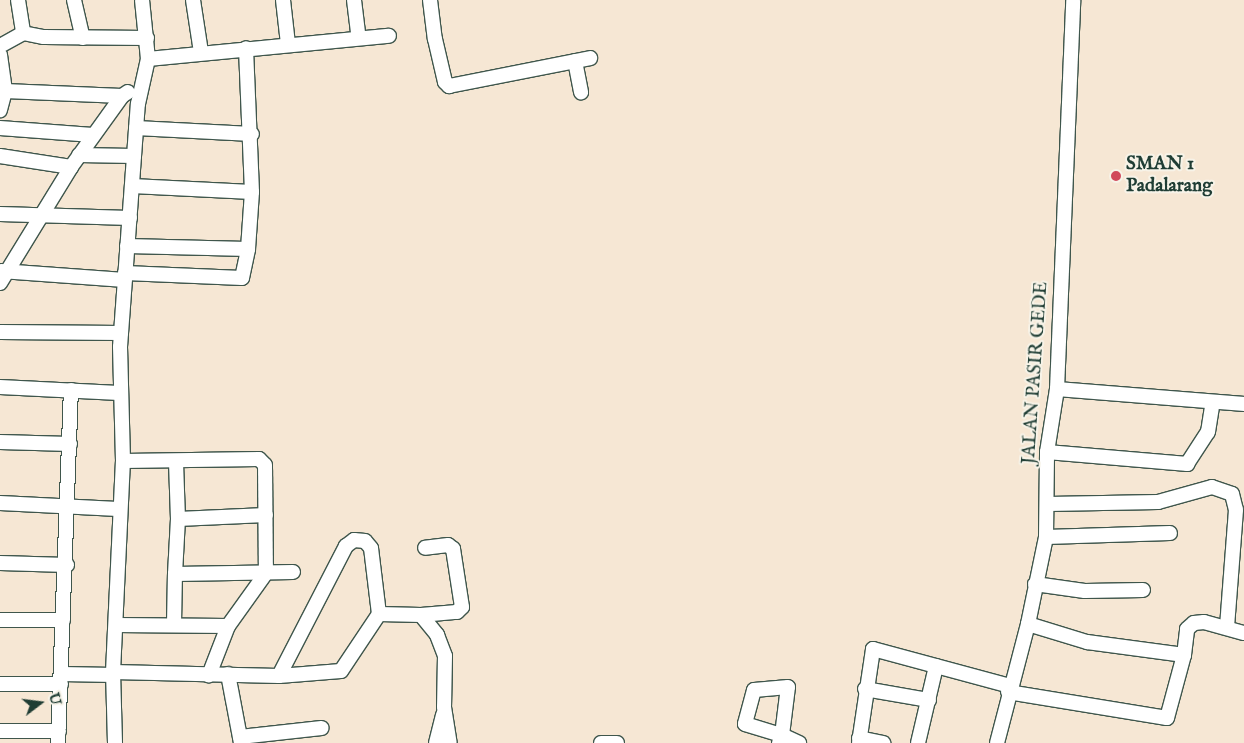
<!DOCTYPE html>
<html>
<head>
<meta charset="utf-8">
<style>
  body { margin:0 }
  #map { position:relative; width:1244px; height:743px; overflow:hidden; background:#f6e7d4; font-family:"IM FELL English",serif }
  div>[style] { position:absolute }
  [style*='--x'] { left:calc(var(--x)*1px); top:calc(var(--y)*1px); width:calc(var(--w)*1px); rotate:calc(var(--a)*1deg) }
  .roads { filter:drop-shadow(1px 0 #3f564c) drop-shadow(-1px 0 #3f564c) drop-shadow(0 1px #3f564c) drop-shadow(0 -1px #3f564c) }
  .street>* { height:14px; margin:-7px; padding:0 7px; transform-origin:7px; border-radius:7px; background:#fff }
  .dots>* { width:14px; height:14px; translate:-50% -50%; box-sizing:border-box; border:2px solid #f7f3e8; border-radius:50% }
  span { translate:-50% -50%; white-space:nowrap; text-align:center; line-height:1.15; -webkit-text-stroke:4px #f7f3e8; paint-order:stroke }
  .poi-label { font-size:19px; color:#1f3d34; font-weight:700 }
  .left { translate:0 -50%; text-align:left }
  .street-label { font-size:19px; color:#1f3d34 }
  .north { position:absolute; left:15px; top:678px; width:50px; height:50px; -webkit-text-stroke:4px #f7f3e8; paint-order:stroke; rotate:75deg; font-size:14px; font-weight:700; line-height:20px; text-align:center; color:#1f3d34 }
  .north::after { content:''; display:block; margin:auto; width:18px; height:22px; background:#1f3d34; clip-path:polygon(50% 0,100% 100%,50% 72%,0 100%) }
</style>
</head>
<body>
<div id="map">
  <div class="roads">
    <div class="street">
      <div style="--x:18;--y:0;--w:33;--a:81"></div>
      <div style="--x:74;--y:0;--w:39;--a:77"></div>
      <div style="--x:193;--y:0;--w:53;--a:81.3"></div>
      <div style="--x:283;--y:0;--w:44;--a:83.5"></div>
      <div style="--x:354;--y:0;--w:38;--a:83"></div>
      <div style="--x:430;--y:0;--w:39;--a:83"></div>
      <div style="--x:435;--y:39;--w:44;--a:76.9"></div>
      <div style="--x:445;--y:82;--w:6;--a:45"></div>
      <div style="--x:449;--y:86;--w:144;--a:-11.2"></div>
      <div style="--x:0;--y:46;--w:26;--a:-29"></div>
      <div style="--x:23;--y:33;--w:21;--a:11"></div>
      <div style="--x:44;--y:37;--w:103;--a:0.6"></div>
      <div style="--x:0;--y:55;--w:36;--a:82"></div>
      <div style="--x:5;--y:91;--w:20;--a:105"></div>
      <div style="--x:148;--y:59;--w:242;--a:-5.5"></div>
      <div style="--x:575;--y:61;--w:32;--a:79"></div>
      <div style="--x:5;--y:91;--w:117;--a:2.4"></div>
      <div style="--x:122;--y:96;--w:7;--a:-34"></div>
      <div style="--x:0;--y:128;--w:93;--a:4.3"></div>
      <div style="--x:136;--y:128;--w:116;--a:3"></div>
      <div style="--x:79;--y:155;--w:55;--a:1"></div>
      <div style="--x:0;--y:156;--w:72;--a:8.8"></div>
      <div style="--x:132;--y:186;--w:120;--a:2.9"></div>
      <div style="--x:0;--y:214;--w:130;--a:1.8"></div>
      <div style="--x:127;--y:246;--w:121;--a:1.4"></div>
      <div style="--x:248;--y:249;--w:57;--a:-86"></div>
      <div style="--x:252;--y:192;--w:144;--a:-92.4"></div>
      <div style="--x:1;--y:271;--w:124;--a:4.2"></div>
      <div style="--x:125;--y:273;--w:117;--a:2.4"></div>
      <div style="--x:242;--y:278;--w:30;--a:-78"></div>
      <div style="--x:0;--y:283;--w:136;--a:-58.5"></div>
      <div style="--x:71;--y:167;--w:87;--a:-54.3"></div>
      <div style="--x:0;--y:332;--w:121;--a:0.5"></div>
      <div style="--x:0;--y:387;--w:119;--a:2.9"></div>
      <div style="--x:1057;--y:389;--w:188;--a:4.6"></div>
      <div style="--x:0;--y:442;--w:70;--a:1.6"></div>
      <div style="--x:1047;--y:452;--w:141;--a:4.9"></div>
      <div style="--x:1187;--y:464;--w:38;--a:-57"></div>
      <div style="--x:1208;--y:432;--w:30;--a:-81"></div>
      <div style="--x:123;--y:461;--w:136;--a:-0.8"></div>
      <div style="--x:259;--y:459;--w:8;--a:45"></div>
      <div style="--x:265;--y:465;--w:108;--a:89.5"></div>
      <div style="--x:266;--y:573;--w:65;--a:125.6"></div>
      <div style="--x:228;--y:626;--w:53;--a:111.2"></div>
      <div style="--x:176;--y:462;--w:57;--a:88"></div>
      <div style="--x:0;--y:503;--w:118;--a:2.9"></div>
      <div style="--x:1048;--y:504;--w:110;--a:-1"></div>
      <div style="--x:1158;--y:502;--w:56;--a:-15.5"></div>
      <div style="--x:1212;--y:487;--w:21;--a:19"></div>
      <div style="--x:1232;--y:494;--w:16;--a:76"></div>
      <div style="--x:1236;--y:510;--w:117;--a:94.4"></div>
      <div style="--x:1046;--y:537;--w:124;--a:-1.8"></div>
      <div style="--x:0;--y:563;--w:67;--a:1.7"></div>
      <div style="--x:175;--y:574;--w:55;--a:-86.9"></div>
      <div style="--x:178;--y:519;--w:88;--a:-2.6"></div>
      <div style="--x:1035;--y:584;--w:50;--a:8"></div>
      <div style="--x:1085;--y:591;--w:58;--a:-1"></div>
      <div style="--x:379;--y:614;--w:42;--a:1.4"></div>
      <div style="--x:421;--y:615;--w:26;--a:51"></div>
      <div style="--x:437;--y:635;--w:22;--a:69"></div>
      <div style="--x:445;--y:656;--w:51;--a:91.1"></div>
      <div style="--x:444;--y:707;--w:36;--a:81"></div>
      <div style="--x:421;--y:615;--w:36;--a:-5"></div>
      <div style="--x:457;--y:612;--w:7;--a:-45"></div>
      <div style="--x:462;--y:607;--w:59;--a:-98.8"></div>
      <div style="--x:453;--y:549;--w:6;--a:-141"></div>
      <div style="--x:448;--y:545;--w:23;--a:173"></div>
      <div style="--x:0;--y:620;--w:63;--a:0"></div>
      <div style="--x:174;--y:624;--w:50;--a:-88.9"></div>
      <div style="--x:175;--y:574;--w:118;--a:-1"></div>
      <div style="--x:1028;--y:624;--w:62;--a:17"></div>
      <div style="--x:1087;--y:642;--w:98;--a:7.6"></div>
      <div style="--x:1184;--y:655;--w:26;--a:-83"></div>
      <div style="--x:1187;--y:629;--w:9;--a:-41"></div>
      <div style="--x:1194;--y:623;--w:10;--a:-6"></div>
      <div style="--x:1204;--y:622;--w:41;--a:15.4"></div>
      <div style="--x:116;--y:625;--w:112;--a:0.5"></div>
      <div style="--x:113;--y:672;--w:166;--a:1.4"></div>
      <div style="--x:279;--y:676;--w:62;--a:-4.6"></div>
      <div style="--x:341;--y:671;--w:69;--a:-56.3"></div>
      <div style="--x:379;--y:614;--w:66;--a:-96.9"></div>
      <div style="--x:371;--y:548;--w:9;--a:-131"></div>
      <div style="--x:365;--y:541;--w:11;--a:-175"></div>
      <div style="--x:354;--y:540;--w:10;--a:143"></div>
      <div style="--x:346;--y:546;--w:146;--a:117.3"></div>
      <div style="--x:62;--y:674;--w:52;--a:1.1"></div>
      <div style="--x:228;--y:674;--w:70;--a:79.3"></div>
      <div style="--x:0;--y:684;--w:61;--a:0"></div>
      <div style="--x:865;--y:689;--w:65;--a:9.8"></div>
      <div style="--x:1008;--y:692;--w:161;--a:9.3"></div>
      <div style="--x:1167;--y:718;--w:65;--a:-74.9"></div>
      <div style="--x:0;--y:731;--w:59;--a:0"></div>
      <div style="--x:240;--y:737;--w:82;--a:-6.3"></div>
      <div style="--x:859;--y:738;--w:25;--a:12"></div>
      <div style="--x:58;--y:743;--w:353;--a:-87.9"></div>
      <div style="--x:115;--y:743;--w:71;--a:-91.6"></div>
      <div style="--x:113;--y:672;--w:211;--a:-87.3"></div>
      <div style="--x:123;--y:461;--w:114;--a:-91.5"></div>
      <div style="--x:120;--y:347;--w:244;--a:-85.8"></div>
      <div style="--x:138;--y:104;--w:46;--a:-77.5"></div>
      <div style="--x:148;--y:59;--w:59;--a:-95.8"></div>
      <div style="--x:436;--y:743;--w:29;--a:-76"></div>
      <div style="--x:601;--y:743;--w:16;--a:0"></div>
      <div style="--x:779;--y:743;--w:9;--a:-69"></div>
      <div style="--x:782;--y:735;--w:48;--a:-82.9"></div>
      <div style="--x:788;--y:687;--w:34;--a:175"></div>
      <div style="--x:754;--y:690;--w:35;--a:105"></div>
      <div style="--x:745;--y:724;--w:39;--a:17"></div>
      <div style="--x:782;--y:735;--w:19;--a:25"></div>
      <div style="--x:859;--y:743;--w:95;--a:-81.5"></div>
      <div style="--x:873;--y:649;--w:142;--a:15.1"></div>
      <div style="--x:918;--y:743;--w:79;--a:-76.8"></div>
      <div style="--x:997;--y:743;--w:123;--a:-75.4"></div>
      <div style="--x:1028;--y:624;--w:89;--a:-78.3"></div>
      <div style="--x:1046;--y:537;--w:85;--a:-89.3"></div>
      <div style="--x:1047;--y:452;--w:64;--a:-81"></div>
      <div style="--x:1057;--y:389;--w:389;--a:-87.6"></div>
    </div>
  </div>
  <div class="dots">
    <div style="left:1116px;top:176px;background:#d1495b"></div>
  </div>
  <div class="poi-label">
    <span class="left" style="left:1126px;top:176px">SMAN 1<br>Padalarang</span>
  </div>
  <div class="street-label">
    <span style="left:1036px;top:373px;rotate:-86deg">JALAN PASIR GEDE</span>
  </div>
  <div class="north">U</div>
</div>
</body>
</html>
